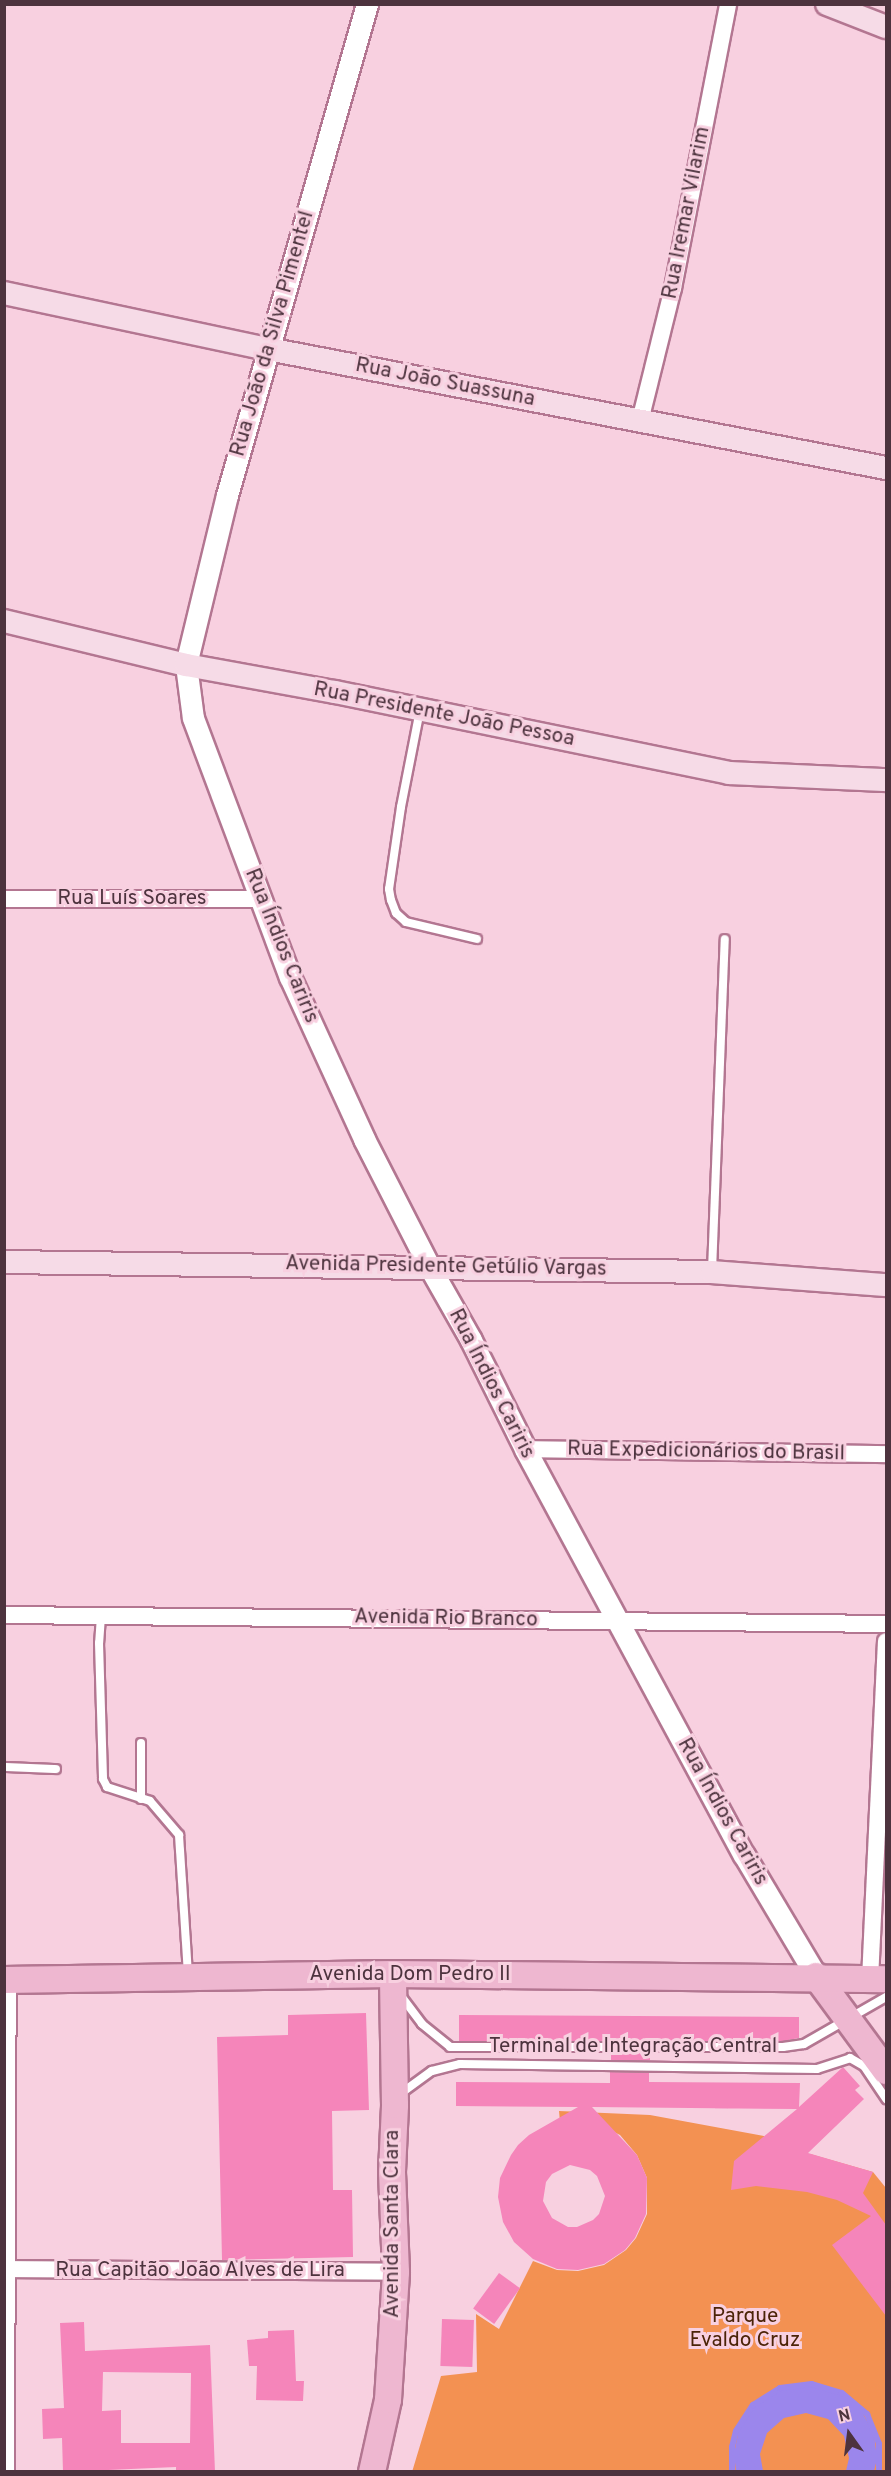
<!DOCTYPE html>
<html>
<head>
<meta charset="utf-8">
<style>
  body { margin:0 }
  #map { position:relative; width:891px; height:2476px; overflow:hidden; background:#f8d0e0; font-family:Overpass,sans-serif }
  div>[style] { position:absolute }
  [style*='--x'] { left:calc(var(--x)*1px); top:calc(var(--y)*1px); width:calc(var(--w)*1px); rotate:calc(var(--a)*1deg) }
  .green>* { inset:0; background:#f39152 }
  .water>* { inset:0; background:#9b86ec }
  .stream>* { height:6px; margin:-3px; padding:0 3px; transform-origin:3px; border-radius:3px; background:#9b86ec }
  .building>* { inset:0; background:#f585ba; transform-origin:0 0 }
  .roads { filter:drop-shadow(2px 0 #b37691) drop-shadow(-2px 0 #b37691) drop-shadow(0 2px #b37691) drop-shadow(0 -2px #b37691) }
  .service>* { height:8px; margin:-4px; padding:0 4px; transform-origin:4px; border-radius:4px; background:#fff }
  .minor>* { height:16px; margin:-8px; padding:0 8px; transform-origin:8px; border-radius:8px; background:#fff }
  .tertiary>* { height:21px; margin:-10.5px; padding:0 10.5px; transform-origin:10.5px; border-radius:10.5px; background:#fff }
  .secondary>* { height:22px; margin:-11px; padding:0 11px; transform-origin:11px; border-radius:11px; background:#f6dbe7 }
  .primary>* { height:26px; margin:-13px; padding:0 13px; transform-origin:13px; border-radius:13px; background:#eeb7d0 }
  span { translate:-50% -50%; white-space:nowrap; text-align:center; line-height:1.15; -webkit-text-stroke:6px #f8d0e0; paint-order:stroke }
  .street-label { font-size:21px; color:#4d333e }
  .park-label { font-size:21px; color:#4b2307 }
  .frame { position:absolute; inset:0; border:6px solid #4d333e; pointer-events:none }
  .north { position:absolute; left:819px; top:2404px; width:60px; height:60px; -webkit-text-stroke:4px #f8d0e0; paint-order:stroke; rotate:346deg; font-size:16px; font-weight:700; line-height:24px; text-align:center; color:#4d333e }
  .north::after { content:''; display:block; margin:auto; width:21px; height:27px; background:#4d333e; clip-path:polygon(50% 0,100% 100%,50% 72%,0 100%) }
</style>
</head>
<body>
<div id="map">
  <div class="green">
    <div style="clip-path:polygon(559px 2111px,650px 2115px,764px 2136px,790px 2173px,810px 2154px,873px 2172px,886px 2188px,886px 2471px,412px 2472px,441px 2376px,477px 2372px,476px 2314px,499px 2329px,533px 2261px,557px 2270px,578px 2271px,604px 2265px,626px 2250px,636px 2238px,647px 2214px,647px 2178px,637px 2155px,620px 2135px,596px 2123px,560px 2122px)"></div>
  </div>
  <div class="water">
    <div style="clip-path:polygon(796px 2385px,820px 2386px,844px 2396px,862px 2412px,874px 2434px,877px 2459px,874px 2471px,846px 2471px,849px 2458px,844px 2436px,828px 2419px,806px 2413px,784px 2418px,767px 2433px,760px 2454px,763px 2471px,736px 2471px,734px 2454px,739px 2429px,752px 2408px,772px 2393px)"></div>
  </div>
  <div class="stream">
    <div style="--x:732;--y:2472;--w:25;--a:-90"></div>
    <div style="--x:732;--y:2447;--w:16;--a:-76"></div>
    <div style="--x:736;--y:2431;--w:31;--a:-57"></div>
    <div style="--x:753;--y:2405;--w:32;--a:-32"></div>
    <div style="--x:780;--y:2388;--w:32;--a:-7"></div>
    <div style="--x:812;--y:2384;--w:31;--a:17"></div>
    <div style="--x:842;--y:2393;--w:33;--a:40"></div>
    <div style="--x:867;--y:2414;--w:32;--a:68"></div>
    <div style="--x:879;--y:2444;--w:28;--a:90"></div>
  </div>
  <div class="building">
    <div style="clip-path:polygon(366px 2013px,369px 2110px,332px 2111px,333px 2190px,352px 2190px,353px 2257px,222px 2260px,217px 2037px,288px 2035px,288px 2015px)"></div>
    <div style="clip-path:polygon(459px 2015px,799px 2017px,799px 2038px,783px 2041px,459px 2041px)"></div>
    <div style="left:611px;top:2053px;width:39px;height:7px"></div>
    <div style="clip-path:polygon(evenodd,843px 2067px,860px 2086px,855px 2090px,864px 2099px,808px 2153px,873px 2172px,863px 2193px,886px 2225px,886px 2316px,832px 2245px,871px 2216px,837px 2200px,807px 2192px,756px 2186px,731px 2190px,734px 2161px,797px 2109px,592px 2107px,637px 2155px,647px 2178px,646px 2214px,635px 2238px,625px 2250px,604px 2264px,578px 2270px,557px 2269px,533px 2259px,514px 2242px,503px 2222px,498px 2197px,500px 2178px,511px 2155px,518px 2145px,529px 2135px,578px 2107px,456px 2106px,456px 2082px,610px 2083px,610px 2072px,649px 2073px,649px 2082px,800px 2083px,799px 2107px,843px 2067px,570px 2165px,590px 2170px,597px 2176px,605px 2196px,599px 2214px,593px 2220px,577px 2227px,568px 2227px,552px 2218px,543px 2201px,546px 2182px,552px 2174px,570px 2165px)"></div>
    <div style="left:499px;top:2273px;width:26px;height:44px;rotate:36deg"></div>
    <div style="left:442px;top:2319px;width:32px;height:47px;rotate:2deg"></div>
    <div style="clip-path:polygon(evenodd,84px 2322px,85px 2351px,210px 2345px,215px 2472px,176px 2472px,176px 2467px,63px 2472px,62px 2438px,43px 2439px,42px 2409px,64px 2408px,60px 2323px,84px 2322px,103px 2372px,191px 2373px,190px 2443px,121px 2443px,121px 2410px,102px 2411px,103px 2372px)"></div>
    <div style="clip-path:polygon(294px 2330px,296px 2381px,304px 2381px,303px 2401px,256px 2400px,257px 2366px,249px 2366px,247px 2340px,268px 2338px,268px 2331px)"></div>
  </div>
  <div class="roads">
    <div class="service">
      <div style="--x:420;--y:710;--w:99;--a:101.1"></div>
      <div style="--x:401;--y:807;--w:83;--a:98.3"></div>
      <div style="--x:389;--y:889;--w:11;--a:80"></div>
      <div style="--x:391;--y:900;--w:14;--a:69"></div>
      <div style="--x:396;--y:913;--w:13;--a:42"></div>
      <div style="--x:406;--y:922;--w:73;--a:13.5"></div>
      <div style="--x:712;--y:1271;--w:332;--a:-87.8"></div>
      <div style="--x:101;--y:1616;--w:27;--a:94"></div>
      <div style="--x:99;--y:1643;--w:136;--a:88.3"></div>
      <div style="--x:103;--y:1779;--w:9;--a:63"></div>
      <div style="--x:107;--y:1787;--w:45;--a:18"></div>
      <div style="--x:150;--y:1801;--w:45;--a:49.5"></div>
      <div style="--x:179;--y:1835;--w:139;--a:86.3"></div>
      <div style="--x:141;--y:1743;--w:56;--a:90"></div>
      <div style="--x:4;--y:1767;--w:52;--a:2.2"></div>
      <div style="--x:401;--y:1996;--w:35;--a:53"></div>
      <div style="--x:422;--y:2024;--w:36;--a:39"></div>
      <div style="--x:450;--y:2047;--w:333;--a:0"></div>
      <div style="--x:783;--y:2047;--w:21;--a:-8"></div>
      <div style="--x:804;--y:2044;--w:95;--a:-29.8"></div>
      <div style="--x:400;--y:2094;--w:39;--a:-36"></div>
      <div style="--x:432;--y:2071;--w:29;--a:-14"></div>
      <div style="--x:460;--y:2064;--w:357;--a:0.8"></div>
      <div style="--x:817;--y:2069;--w:35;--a:-18"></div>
      <div style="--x:850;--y:2058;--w:16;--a:30"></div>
      <div style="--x:864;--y:2066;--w:40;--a:56"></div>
    </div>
    <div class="minor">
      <div style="--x:640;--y:421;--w:137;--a:-76.1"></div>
      <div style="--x:673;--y:288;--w:289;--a:-79"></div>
      <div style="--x:4;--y:899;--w:256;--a:0"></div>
      <div style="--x:525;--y:1449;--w:361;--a:0.8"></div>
      <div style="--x:4;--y:1615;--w:882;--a:0.58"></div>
      <div style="--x:870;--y:1980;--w:339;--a:-87.3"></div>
      <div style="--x:4;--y:2269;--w:392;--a:0.4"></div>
      <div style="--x:6;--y:2472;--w:492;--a:-89.8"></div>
    </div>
    <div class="tertiary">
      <div style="--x:367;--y:4;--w:511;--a:105.91"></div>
      <div style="--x:227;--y:495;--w:175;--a:103.6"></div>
      <div style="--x:186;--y:665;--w:53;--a:82.5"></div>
      <div style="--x:193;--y:718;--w:277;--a:69.5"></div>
      <div style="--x:290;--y:977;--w:178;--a:65.4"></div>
      <div style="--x:364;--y:1139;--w:143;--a:62.9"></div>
      <div style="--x:429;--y:1266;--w:85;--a:60.4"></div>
      <div style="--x:471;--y:1340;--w:122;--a:63.6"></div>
      <div style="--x:525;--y:1449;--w:461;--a:61.7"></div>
      <div style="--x:744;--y:1855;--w:141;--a:59.2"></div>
    </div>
    <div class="secondary">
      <div style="--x:827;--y:4;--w:63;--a:21.3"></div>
      <div style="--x:4;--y:293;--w:270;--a:12"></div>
      <div style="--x:268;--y:349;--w:629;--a:10.9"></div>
      <div style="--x:4;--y:621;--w:187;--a:13.6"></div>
      <div style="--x:186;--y:665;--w:151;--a:10.3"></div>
      <div style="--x:335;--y:692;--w:402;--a:11.6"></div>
      <div style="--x:729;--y:773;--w:157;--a:2.6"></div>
      <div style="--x:4;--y:1262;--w:708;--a:0.81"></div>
      <div style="--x:712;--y:1272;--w:174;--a:4.3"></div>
    </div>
    <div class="primary">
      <div style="--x:816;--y:1976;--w:118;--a:53.6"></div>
      <div style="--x:4;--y:1980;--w:389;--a:-0.9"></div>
      <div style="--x:393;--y:1974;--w:493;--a:0.6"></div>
      <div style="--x:372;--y:2472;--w:74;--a:-77.5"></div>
      <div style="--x:388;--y:2400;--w:128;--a:-86.4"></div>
      <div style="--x:396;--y:2272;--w:100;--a:-92.3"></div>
      <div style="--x:392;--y:2172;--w:67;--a:-87.4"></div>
      <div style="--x:395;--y:2105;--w:131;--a:-90.9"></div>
    </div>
  </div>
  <div class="street-label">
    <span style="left:687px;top:213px;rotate:-79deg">Rua Iremar Vilarim</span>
    <span style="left:273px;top:334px;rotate:-74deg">Rua João da Silva Pimentel</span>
    <span style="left:445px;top:383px;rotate:11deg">Rua João Suassuna</span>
    <span style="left:444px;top:715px;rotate:11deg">Rua Presidente João Pessoa</span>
    <span style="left:132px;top:899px">Rua Luís Soares</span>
    <span style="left:281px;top:946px;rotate:68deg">Rua Índios Cariris</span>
    <span style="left:446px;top:1267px;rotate:1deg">Avenida Presidente Getúlio Vargas</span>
    <span style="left:491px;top:1384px;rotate:63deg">Rua Índios Cariris</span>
    <span style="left:706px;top:1452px;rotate:1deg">Rua Expedicionários do Brasil</span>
    <span style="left:446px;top:1619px;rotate:1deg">Avenida Rio Branco</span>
    <span style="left:722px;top:1812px;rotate:61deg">Rua Índios Cariris</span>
    <span style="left:410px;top:1975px">Avenida Dom Pedro II</span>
    <span style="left:633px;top:2047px">Terminal de Integração Central</span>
    <span style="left:393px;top:2224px;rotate:-90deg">Avenida Santa Clara</span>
    <span style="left:200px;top:2271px">Rua Capitão João Alves de Lira</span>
  </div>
  <div class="park-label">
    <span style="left:745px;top:2329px">Parque<br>Evaldo Cruz</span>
  </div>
  <div class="frame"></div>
  <div class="north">N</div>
</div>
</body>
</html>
